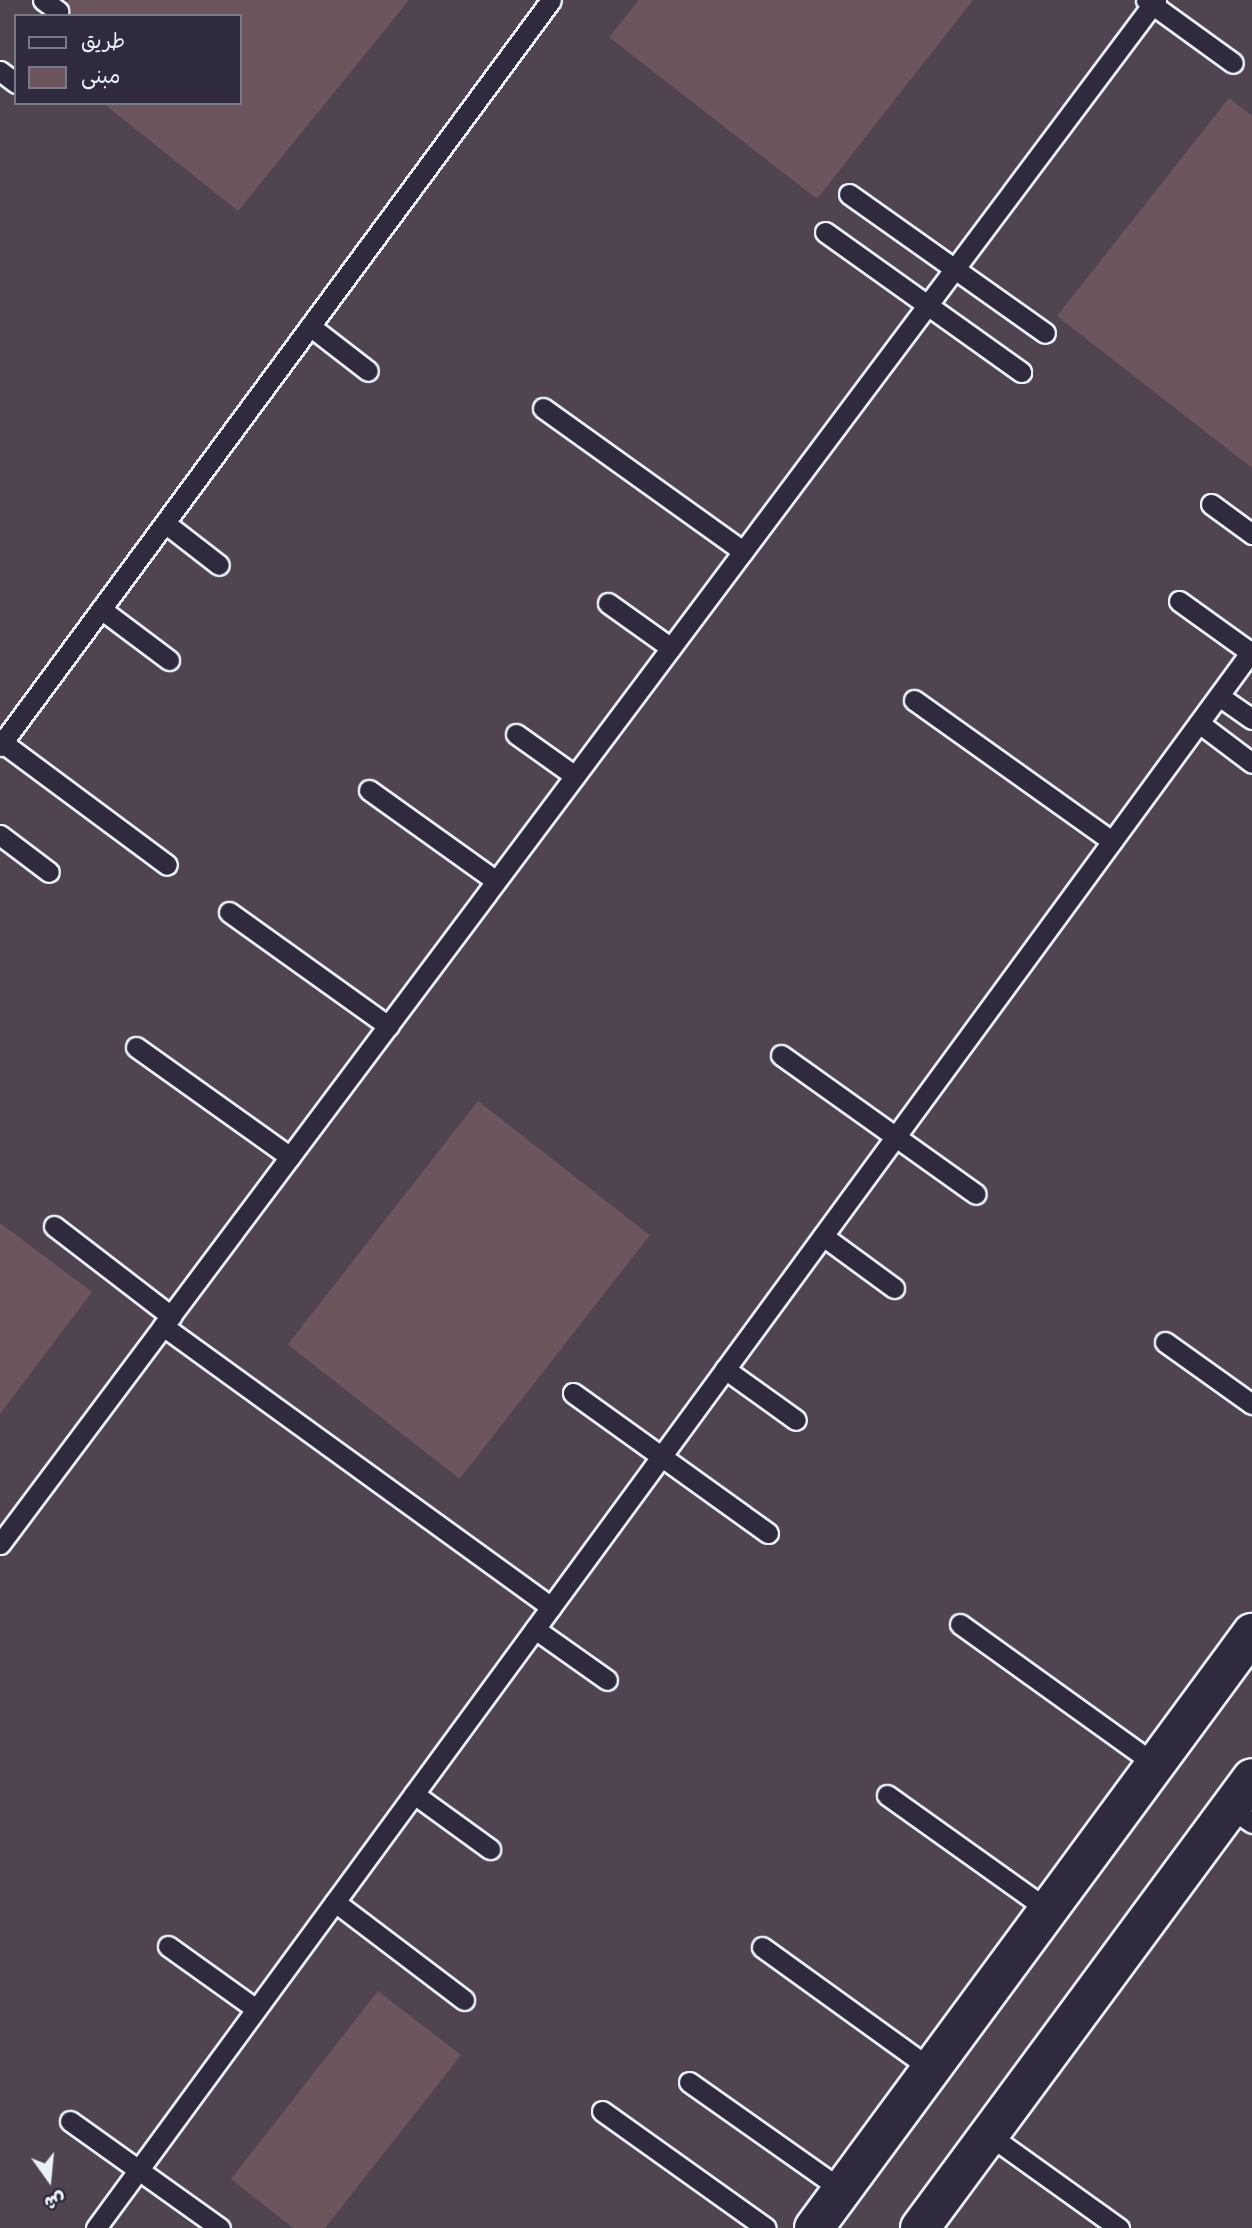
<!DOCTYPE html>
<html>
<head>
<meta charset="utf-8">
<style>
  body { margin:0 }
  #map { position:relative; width:1252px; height:2228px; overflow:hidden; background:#413747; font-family:"Indie Flower","Playpen Sans Arabic",sans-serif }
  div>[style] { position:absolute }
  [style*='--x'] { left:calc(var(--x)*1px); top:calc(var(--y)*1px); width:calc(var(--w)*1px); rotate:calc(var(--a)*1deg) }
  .built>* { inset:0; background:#514451 }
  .building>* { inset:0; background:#6c555d; transform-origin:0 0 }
  .roads { filter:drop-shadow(2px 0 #e8f1f8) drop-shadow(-2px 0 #e8f1f8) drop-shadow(0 2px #e8f1f8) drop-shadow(0 -2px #e8f1f8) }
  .lane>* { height:19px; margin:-9.5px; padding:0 9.5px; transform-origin:9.5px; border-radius:9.5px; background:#2f2a3d }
  .secondary>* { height:38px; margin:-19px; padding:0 19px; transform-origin:19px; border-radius:19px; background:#2f2a3d }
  span { translate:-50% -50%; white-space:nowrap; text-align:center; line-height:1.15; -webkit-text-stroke:6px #2f2a3d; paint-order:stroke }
  .legend { position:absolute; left:14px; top:14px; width:228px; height:91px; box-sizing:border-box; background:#2f2a3d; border:2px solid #797a88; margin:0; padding:9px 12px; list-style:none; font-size:21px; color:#e8f1f8 }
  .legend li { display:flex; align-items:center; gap:14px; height:35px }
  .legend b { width:35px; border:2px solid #797a88 }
  .north { position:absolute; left:14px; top:2144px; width:70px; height:70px; -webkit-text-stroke:5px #2f2a3d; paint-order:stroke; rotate:165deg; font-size:19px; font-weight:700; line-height:28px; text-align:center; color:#e8f1f8 }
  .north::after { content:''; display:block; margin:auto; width:24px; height:32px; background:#e8f1f8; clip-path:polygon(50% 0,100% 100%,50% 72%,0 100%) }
</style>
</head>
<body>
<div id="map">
  <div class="built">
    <div style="clip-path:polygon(evenodd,0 0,1252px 0,1252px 2228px,0 2228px,0 0,16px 16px,240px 16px,240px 103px,16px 103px,16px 16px)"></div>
  </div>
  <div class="building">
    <div style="clip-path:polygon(69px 0,409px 0,238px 211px,103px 103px,240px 103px,240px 16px,56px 16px)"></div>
    <div style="clip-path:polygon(639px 0,973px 0,817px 199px,609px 37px)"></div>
    <div style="clip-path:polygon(1229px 98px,1252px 116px,1252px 468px,1057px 316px)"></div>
    <div style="left:478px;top:1101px;width:218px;height:309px;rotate:38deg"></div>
    <div style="clip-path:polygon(0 1223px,92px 1292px,0 1414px)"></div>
    <div style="clip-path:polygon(378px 1991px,461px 2055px,325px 2228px,293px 2228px,231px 2179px)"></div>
  </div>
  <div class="roads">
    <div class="lane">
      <div style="--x:43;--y:0;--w:19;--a:36"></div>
      <div style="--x:1146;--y:0;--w:107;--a:35.9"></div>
      <div style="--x:0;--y:71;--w:20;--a:37"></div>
      <div style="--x:849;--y:194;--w:240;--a:35.3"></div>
      <div style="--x:825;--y:232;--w:241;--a:35.5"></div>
      <div style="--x:310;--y:326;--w:73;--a:37.8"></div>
      <div style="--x:543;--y:408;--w:246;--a:35.6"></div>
      <div style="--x:1211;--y:504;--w:51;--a:36.2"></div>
      <div style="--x:165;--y:523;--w:68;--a:37.9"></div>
      <div style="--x:1179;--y:601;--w:87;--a:35.7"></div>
      <div style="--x:608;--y:603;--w:77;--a:35.5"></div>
      <div style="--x:101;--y:609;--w:85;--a:36.9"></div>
      <div style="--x:1219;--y:696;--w:40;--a:34.9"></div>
      <div style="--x:914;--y:700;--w:243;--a:35.5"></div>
      <div style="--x:1199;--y:723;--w:66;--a:37"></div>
      <div style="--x:516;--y:734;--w:72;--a:35.4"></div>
      <div style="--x:3;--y:743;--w:204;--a:36.6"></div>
      <div style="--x:0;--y:746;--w:927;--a:-53.55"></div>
      <div style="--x:369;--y:790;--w:156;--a:35.6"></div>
      <div style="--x:0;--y:835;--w:61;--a:37.1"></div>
      <div style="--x:229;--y:912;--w:196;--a:35.6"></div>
      <div style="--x:136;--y:1047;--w:189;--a:35.5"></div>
      <div style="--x:781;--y:1055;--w:239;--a:35.5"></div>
      <div style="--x:54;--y:1226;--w:148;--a:37.6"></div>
      <div style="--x:823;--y:1236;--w:88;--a:36.2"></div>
      <div style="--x:163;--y:1326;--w:479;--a:35.9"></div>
      <div style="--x:1165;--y:1342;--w:107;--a:35.5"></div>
      <div style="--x:725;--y:1369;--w:87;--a:35.7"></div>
      <div style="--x:573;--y:1393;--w:240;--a:35.7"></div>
      <div style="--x:0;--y:1544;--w:1929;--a:-53.18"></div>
      <div style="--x:960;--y:1624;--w:240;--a:35.7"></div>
      <div style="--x:535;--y:1629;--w:88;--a:35.3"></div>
      <div style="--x:414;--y:1794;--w:94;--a:35.9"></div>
      <div style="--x:887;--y:1795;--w:198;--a:35.5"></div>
      <div style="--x:1230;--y:1808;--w:27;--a:34"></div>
      <div style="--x:335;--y:1902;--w:162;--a:37.2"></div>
      <div style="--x:168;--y:1946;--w:108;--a:35.6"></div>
      <div style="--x:762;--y:1947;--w:208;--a:35.8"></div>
      <div style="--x:689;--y:2082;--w:187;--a:35.2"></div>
      <div style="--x:602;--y:2111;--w:201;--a:35.5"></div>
      <div style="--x:70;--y:2121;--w:184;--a:35.5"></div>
      <div style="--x:989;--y:2135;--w:160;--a:35.6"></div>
      <div style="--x:96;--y:2228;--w:1956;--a:-53.77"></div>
    </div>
    <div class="secondary">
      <div style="--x:814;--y:2228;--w:739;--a:-53.64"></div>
      <div style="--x:920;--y:2228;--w:559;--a:-53.58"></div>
    </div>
  </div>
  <ul class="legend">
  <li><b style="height:9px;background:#2f2a3d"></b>طريق</li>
  <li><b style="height:19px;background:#6c555d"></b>مبنى</li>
  </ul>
  <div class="north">ش</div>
</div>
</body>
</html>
